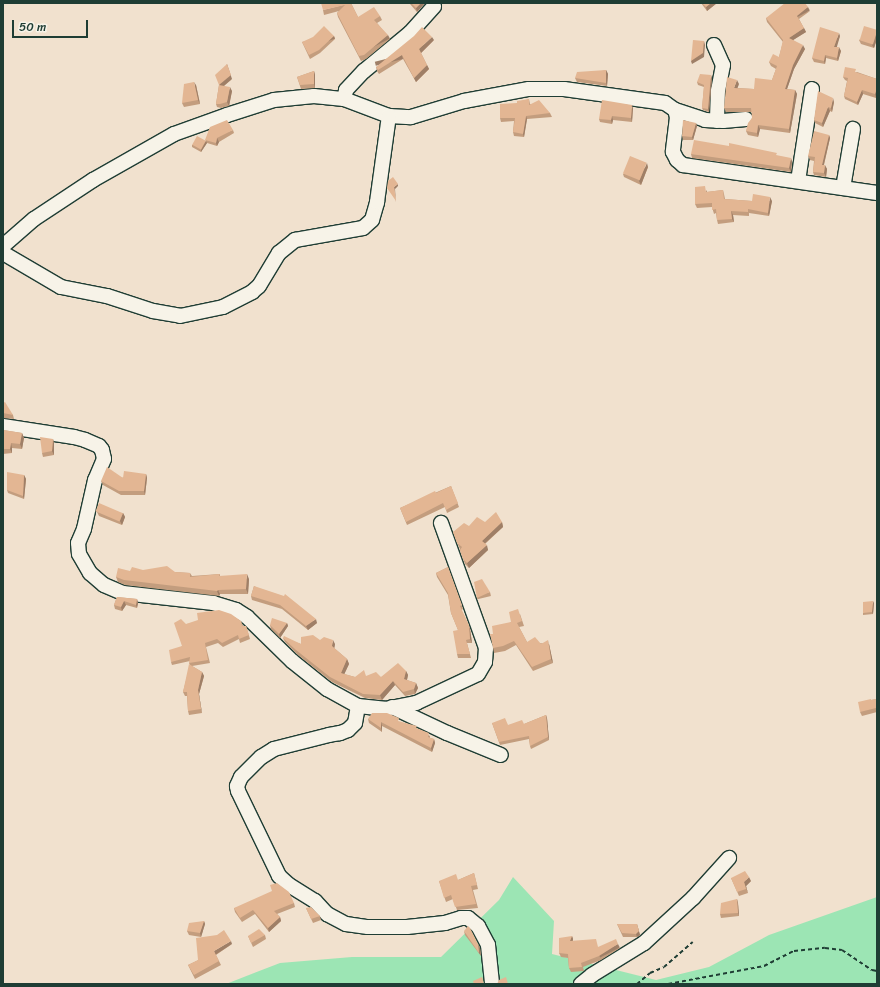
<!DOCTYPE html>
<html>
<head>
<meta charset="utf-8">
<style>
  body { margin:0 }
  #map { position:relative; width:880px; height:987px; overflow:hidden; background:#f1e1ce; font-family:Sriracha,sans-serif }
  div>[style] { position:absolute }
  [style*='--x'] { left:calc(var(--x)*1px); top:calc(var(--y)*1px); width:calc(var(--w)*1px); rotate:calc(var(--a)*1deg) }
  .green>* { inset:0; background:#9ce5b4 }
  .path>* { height:2px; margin-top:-1px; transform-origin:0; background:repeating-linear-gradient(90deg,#1f3d34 0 4px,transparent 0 7px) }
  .roads { filter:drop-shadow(1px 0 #1f3d34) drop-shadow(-1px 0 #1f3d34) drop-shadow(0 1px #1f3d34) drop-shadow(0 -1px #1f3d34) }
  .minor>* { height:14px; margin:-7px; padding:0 7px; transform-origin:7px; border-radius:7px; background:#f7f3e8 }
  .wall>* { inset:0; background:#c39d7e; transform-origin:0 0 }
  .shaded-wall>* { inset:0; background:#9f7f67; transform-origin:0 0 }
  .building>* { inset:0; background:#e3b693; transform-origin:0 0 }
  span { translate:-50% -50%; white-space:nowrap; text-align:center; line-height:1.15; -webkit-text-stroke:3px #f7f3e8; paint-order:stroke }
  .frame { position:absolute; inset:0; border:4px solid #1f3d34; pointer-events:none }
  .scale { position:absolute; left:12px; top:20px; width:76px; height:18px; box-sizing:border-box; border:2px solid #1f3d34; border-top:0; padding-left:5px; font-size:12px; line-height:14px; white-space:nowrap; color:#1f3d34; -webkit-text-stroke:3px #f7f3e8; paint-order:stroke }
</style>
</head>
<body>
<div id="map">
  <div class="green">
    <div style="clip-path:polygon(513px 877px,554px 921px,552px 954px,656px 980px,709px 967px,769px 935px,877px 897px,877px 984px,226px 984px,280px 963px,352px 957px,441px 957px,499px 900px)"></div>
  </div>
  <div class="path">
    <div style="--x:637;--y:984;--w:17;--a:-40"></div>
    <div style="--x:650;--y:973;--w:15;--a:-23"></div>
    <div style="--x:664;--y:967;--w:38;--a:-41"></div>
    <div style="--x:668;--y:984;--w:98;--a:-10.6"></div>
    <div style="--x:764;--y:966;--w:34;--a:-27"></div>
    <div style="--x:794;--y:951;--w:31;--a:-6"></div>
    <div style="--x:825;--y:948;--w:17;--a:7"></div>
    <div style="--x:842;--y:950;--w:36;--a:34"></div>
    <div style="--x:872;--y:970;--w:5;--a:11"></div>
  </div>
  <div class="roads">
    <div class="minor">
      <div style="--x:714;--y:45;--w:22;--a:66"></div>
      <div style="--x:723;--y:65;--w:25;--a:101"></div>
      <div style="--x:718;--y:90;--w:31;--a:92"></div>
      <div style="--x:344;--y:99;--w:9;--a:-77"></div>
      <div style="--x:346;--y:90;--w:26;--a:-47"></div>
      <div style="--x:364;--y:71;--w:60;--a:-39.6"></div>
      <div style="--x:410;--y:33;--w:36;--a:-48"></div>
      <div style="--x:675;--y:110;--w:32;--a:18"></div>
      <div style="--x:705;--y:120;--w:18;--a:3"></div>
      <div style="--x:723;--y:121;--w:23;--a:-5"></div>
      <div style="--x:798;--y:181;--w:93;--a:-81.3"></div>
      <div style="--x:843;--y:188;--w:60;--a:-80.4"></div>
      <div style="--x:3;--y:246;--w:41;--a:-41.1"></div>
      <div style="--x:34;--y:219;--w:71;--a:-33.5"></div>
      <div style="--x:93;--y:180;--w:93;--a:-29.6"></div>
      <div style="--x:174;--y:134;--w:56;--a:-19.7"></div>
      <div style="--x:227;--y:115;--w:49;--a:-17.7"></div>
      <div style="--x:274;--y:100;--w:40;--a:-5.7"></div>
      <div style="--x:314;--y:96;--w:30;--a:6"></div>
      <div style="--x:344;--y:99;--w:48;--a:20.7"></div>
      <div style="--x:389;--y:116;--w:22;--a:3"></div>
      <div style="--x:411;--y:117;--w:55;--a:-16.8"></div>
      <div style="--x:464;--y:101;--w:66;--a:-10.5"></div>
      <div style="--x:529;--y:89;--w:35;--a:0"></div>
      <div style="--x:564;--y:89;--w:102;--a:7.9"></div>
      <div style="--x:665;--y:103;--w:12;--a:35"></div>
      <div style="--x:675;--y:110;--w:7;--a:74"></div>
      <div style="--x:677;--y:117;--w:35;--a:97"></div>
      <div style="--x:673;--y:152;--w:9;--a:63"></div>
      <div style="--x:677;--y:160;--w:8;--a:40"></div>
      <div style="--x:683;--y:165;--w:196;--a:8.2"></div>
      <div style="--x:3;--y:253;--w:67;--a:30.4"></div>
      <div style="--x:61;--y:287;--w:47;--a:11.1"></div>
      <div style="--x:107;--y:296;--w:48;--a:18.1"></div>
      <div style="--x:153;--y:311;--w:27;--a:10"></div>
      <div style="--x:180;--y:316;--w:44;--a:-11.8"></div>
      <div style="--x:223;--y:307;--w:33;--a:-27"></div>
      <div style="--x:252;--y:292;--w:9;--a:-41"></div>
      <div style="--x:259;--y:286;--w:39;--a:-59"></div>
      <div style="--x:279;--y:253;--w:21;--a:-39"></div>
      <div style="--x:295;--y:240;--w:69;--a:-10"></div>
      <div style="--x:363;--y:228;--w:12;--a:-42"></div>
      <div style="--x:372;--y:220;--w:19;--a:-74"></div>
      <div style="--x:377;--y:202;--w:87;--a:-82.1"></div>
      <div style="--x:3;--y:426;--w:72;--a:8.8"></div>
      <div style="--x:74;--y:437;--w:11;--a:15"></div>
      <div style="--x:85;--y:440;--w:15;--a:23"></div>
      <div style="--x:99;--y:446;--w:5;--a:53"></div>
      <div style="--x:102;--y:450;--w:9;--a:77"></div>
      <div style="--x:104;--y:459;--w:23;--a:113"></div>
      <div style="--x:95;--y:480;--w:50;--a:102.7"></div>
      <div style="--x:84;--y:529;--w:15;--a:113"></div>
      <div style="--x:78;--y:543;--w:11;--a:85"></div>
      <div style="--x:79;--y:554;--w:22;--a:60"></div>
      <div style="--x:90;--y:573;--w:18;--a:41"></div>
      <div style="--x:104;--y:585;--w:21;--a:23"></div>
      <div style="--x:123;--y:593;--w:91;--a:6.3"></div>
      <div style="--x:213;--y:603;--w:24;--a:17"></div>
      <div style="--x:236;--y:610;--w:13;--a:32"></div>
      <div style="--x:247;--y:617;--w:63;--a:44.4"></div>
      <div style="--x:292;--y:661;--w:45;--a:38.7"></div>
      <div style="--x:327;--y:689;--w:35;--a:29"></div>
      <div style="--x:358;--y:706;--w:27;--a:6"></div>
      <div style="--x:385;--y:709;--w:32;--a:-11"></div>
      <div style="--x:416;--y:703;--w:68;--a:-25.1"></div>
      <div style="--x:478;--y:674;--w:14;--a:-60"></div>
      <div style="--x:485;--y:662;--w:14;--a:-86"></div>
      <div style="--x:486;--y:648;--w:133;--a:-109.8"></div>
      <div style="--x:358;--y:706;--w:17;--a:100"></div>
      <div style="--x:355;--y:723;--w:10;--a:135"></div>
      <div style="--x:348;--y:730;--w:9;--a:159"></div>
      <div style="--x:340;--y:733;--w:11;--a:170"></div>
      <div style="--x:329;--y:735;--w:57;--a:165.7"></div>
      <div style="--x:274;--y:749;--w:15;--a:148"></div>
      <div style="--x:261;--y:757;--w:28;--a:135"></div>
      <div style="--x:241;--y:777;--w:10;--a:114"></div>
      <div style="--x:237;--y:786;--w:5;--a:79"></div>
      <div style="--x:238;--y:791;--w:94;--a:64.2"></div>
      <div style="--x:279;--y:876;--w:13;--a:42"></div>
      <div style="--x:289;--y:885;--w:31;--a:32"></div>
      <div style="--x:315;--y:901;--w:18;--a:47"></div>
      <div style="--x:327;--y:914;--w:21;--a:28"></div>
      <div style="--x:346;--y:924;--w:22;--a:8"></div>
      <div style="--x:368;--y:927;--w:39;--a:0"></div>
      <div style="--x:407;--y:927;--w:38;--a:-6"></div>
      <div style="--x:445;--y:923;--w:17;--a:-17"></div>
      <div style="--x:461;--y:918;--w:7;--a:0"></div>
      <div style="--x:468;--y:918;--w:13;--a:39"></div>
      <div style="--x:478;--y:926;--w:21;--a:62"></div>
      <div style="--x:488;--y:945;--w:39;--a:84"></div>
      <div style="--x:392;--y:707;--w:61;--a:25.3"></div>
      <div style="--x:447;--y:733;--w:58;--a:22.2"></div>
      <div style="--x:581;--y:984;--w:14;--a:-39"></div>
      <div style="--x:592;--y:975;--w:61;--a:-31.6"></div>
      <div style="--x:644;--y:943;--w:67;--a:-42.6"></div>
      <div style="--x:693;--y:898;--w:54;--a:-48"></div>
    </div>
  </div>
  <div class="wall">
    <div style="clip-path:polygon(351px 3px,358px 17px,380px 16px,382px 20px,377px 23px,390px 39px,366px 59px,361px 61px,338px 17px,337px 13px,339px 11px,324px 15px,323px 10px)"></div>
    <div style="clip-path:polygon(409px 3px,425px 3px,417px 12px,410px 4px)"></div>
    <div style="clip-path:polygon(701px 3px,717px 3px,707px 11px)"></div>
    <div style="clip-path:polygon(810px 11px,799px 19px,806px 32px,793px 40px,805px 49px,794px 69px,787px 89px,795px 90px,797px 94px,790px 133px,760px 129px,758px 137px,748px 135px,746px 131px,752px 118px,752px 112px,726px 112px,724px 108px,739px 84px,737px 88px,754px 89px,772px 80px,776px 69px,771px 66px,769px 62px,779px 57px,783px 42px,767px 22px,766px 18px)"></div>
    <div style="clip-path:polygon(877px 30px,877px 39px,874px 48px,861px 44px,859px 40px)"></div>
    <div style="clip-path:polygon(334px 36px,335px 39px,320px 53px,310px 59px,302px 42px)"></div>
    <div style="clip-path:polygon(840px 36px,836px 47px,841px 51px,838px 61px,826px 58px,825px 64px,814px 62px,812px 58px)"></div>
    <div style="clip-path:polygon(434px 40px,421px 53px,429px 69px,416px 82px,403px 59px,379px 74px,377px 71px,376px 67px)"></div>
    <div style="clip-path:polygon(606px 70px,608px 74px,607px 86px,577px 82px,575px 78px)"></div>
    <div style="clip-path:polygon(314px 71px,315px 75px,315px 88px,301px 89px,297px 77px)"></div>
    <div style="clip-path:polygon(857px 72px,877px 79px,876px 98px,863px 94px,858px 105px,845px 99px,844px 96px,847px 81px,845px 80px,843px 77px)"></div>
    <div style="clip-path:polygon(712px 78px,709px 112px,703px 110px,702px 108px,704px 87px,698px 85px,697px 82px)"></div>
    <div style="clip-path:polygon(232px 79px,224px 86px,232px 91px,229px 106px,221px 108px,217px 107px,216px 104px,219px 85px)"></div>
    <div style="clip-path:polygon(196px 85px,200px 104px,184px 107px,182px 103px)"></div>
    <div style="clip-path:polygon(529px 99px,530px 104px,550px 113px,552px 117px,527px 119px,524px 137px,514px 136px,513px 132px,514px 121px,501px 122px,500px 118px,517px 103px)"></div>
    <div style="clip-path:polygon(834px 102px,832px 112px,830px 111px,823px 127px,815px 123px,814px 120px)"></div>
    <div style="clip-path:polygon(633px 108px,632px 122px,613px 120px,612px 124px,600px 122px,599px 119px)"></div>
    <div style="clip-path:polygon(696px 123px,697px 126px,693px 140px,683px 140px,682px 136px)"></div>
    <div style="clip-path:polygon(233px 130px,234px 133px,219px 142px,217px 146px,207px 143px,201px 152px,192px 147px,192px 145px,206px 141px,205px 140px)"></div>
    <div style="clip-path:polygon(829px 135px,830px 138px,824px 165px,827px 169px,826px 177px,814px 175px,813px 172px,814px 161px,810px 160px,808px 156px)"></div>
    <div style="clip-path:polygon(691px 154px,778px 156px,792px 161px,791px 172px,692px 158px)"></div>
    <div style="clip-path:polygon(648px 167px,641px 185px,624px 177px,623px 174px)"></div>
    <div style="clip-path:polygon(707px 190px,707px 192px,723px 190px,724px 194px,725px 199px,752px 201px,772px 201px,769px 216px,749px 213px,749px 216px,733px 215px,734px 222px,718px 224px,717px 220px,716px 213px,714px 214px,712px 207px,697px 208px,695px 204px)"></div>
    <div style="clip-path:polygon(3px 403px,13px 415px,14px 419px,3px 418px)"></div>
    <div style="clip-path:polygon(3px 430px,22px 433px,24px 438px,22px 449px,12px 448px,12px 453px,3px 454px)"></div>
    <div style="clip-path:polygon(53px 439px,54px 443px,54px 455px,43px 457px,42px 453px)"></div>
    <div style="clip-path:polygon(146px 474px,147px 478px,145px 495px,121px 495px,103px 485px,101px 481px)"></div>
    <div style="clip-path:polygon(24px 475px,26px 479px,24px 499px,8px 493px,7px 490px)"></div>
    <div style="clip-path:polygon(451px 486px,459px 507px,447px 513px,445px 507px,407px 525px,400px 508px)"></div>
    <div style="clip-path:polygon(97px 512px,123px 513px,125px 517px,122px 525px,99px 516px)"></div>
    <div style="clip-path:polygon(485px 522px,502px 522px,503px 527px,485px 544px,488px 550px,469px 568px,465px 564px,460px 550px,460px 549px,459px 547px,453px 532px)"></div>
    <div style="clip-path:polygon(448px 567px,463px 609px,461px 610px,470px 629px,472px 643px,467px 643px,471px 658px,458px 658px,457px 654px,458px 630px,451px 613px,448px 595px,437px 577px,436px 573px)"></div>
    <div style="clip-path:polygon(130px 571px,175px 572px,190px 573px,192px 576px,220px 574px,220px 576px,249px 579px,248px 594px,220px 594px,219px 596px,125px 585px,118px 582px,116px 577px)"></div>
    <div style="clip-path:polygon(254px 586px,317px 623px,308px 630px,282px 609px,252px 600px,251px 596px)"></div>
    <div style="left:490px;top:592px;width:4px;height:14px;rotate:76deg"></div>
    <div style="clip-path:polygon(117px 597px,137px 599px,138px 603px,137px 608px,126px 605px,122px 611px,115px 609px,114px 605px)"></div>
    <div style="clip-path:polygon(874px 603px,873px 614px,863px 615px,863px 613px)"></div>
    <div style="clip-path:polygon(520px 614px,524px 626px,519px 627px,527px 642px,549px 644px,553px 663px,533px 671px,516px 645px,505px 651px,494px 653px,493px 648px,493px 634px,511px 622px)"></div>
    <div style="clip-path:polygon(241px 621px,243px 626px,246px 626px,250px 639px,240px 643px,239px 639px,223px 647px,218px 643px,206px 647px,210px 663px,192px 666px,202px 672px,204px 676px,199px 694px,202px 713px,189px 715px,188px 711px,187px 696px,185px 696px,183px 692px,190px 665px,189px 663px,190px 661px,172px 665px,171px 662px,182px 646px,186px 624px)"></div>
    <div style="clip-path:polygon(287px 623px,288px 626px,280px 638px,271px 629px,270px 625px)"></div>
    <div style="clip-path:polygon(283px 638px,301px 644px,320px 640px,335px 644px,334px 648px,347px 659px,349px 664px,344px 674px,355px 677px,366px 676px,381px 677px,406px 671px,408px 675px,407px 680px,416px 683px,418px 688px,415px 694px,405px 696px,395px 685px,382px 700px,365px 698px,332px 682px,298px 655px,285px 642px)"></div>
    <div style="clip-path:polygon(877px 699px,877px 712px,862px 716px,860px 712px,871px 700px)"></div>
    <div style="clip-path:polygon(546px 715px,547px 718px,549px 740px,531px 749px,530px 746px,529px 739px,500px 745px,492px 723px,508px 725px,524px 724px)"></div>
    <div style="clip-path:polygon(368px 719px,400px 722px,418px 729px,430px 736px,430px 738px,434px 739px,435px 743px,432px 752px,382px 726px,382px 732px,369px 723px)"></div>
    <div style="clip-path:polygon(474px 873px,478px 889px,473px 890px,478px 908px,457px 910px,453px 899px,446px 902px,439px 881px,458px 880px)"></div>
    <div style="clip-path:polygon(731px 878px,751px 881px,746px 886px,748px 893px,739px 896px)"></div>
    <div style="clip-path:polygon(737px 899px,738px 903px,739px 916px,721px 918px,720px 914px)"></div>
    <div style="clip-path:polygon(294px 903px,295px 907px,277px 914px,280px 917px,281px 921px,269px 932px,255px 914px,242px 922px,235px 912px,234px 908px)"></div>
    <div style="clip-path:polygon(306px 908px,320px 916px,321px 920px,313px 923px)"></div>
    <div style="clip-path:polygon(204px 921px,205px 924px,201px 937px,189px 935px,187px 931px)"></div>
    <div style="clip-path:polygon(617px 924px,638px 928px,640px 935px,637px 937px,623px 937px)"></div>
    <div style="clip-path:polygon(464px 931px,478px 944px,480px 948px,481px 956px,465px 935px)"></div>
    <div style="clip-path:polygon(265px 935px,266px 939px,253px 947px,248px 936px)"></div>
    <div style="clip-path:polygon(572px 936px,573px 939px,573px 941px,598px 947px,620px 948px,601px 960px,583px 967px,584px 971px,571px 972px,569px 968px,568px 958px,561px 957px,559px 953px)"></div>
    <div style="clip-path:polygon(232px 944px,216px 955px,221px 965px,195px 979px,188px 965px)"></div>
  </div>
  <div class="shaded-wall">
    <div style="clip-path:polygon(421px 3px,425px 3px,417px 12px,416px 8px)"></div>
    <div style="clip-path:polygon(711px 3px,717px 3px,707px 11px,706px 7px)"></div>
    <div style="left:808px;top:7px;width:4px;height:14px;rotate:63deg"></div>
    <div style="clip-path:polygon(804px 28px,806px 32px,790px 42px,789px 38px)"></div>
    <div style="clip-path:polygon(877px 31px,877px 39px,874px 48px,872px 45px)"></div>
    <div style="clip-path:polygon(839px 33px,840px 36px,836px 50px,834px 47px)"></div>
    <div style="left:388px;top:35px;width:4px;height:31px;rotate:63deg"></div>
    <div style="left:334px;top:36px;width:3px;height:21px;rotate:72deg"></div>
    <div style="clip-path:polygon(432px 37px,434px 40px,421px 53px,419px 49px)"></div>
    <div style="clip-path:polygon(704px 41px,705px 45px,704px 57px,692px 64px,691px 61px)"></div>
    <div style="clip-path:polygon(803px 45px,805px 49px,794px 69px,786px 92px,785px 89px,793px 65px)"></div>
    <div style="clip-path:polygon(839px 47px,841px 51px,838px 61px,837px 58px)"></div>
    <div style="left:402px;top:55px;width:4px;height:28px;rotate:76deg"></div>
    <div style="clip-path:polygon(825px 55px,826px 58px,825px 64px,824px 61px)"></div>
    <div style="clip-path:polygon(227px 64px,232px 79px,220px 89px,219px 85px)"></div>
    <div style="clip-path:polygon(427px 65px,429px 69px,416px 82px,414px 78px)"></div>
    <div style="clip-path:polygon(606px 70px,608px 74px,607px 86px,606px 83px)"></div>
    <div style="clip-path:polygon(314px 71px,315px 75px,315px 88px,314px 84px)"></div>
    <div style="clip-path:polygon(711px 75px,712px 78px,709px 112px,708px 109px)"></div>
    <div style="clip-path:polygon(737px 80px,739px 84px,736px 92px,734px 88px)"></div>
    <div style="clip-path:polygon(194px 82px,196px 85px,200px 104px,198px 100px)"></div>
    <div style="clip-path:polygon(230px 87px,232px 91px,229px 106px,227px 102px)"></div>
    <div style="clip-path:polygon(877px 88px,877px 95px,876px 98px,875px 94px)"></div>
    <div style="clip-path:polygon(795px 90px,797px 94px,790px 133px,789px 129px)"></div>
    <div style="clip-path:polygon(862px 90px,863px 94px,858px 105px,857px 102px)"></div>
    <div style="clip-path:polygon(833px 98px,834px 102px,832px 112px,831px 108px)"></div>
    <div style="clip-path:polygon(632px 105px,633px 108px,632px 122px,631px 118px)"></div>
    <div style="clip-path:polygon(828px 107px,830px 111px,823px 127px,822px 123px)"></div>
    <div style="clip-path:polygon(526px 116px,527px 119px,524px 137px,523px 134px)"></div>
    <div style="clip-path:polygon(612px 116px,613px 120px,612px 124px,611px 120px)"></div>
    <div style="clip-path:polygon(696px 123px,697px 126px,693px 140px,692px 137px)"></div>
    <div style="clip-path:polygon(758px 125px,760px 129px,758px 137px,757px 133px)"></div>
    <div style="clip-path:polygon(829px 135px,830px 138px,823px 168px,822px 165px)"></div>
    <div style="clip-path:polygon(217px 138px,219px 142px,217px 146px,216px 143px)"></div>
    <div style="clip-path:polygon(206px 141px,207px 143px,201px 152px,201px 150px)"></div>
    <div style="clip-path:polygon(791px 158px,792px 161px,791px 172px,789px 168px)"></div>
    <div style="clip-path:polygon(647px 163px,648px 167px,641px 185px,639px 181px)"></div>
    <div style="clip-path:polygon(825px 165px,827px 169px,826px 177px,824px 173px)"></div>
    <div style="clip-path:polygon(398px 184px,398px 186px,395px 189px,396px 203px,394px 187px)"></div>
    <div style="clip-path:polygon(770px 197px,772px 201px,769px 216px,768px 213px)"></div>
    <div style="clip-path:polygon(731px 211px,733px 215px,734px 222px,732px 219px)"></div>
    <div style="clip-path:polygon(22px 433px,24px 438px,22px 449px,20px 444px)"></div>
    <div style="clip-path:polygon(53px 439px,54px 443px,54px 455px,52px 451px)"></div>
    <div style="clip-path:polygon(11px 443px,12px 448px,12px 453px,10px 449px)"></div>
    <div style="clip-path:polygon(146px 474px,147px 478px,145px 495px,144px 491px)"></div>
    <div style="clip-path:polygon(24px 475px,26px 479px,24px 499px,23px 496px)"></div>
    <div style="clip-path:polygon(123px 513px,125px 517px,122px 525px,120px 521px)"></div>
    <div style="clip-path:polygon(502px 522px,503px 527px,483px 545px,482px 541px)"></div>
    <div style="clip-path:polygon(487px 545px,488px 550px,469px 568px,467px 563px)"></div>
    <div style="clip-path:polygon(247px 574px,249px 579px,248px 594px,246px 589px)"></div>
    <div style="clip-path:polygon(218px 590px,220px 594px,219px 596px,217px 591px)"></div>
    <div style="clip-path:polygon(137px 599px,138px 603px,137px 608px,136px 605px)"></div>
    <div style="clip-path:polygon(124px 601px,126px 605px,122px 611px,121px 607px)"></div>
    <div style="clip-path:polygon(873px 601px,874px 603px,873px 614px,872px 612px)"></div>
    <div style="clip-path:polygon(316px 619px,317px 623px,308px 630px,306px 626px)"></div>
    <div style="clip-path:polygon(287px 623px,288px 626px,280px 638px,279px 634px)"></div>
    <div style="clip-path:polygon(469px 625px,470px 629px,472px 643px,470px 639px)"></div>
    <div style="clip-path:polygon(333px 640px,335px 644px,334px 650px,332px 646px)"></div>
    <div style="clip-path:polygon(548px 640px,549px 644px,553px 663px,551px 659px)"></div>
    <div style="clip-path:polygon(347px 659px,349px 664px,343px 677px,341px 673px)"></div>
    <div style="clip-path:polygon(406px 671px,408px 675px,406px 684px,404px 679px)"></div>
    <div style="clip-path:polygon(202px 672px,204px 676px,199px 694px,202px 713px,201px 709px,198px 690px)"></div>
    <div style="clip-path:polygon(393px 681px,395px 685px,382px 700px,380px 695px)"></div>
    <div style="clip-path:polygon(416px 683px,418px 688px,415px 694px,414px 689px)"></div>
    <div style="clip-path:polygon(546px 715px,547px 718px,549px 740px,548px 737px)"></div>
    <div style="clip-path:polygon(381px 722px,382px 726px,382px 732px,381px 728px)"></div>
    <div style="clip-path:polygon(434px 739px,435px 743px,432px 752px,431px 748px)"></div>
    <div style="clip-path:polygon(749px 877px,751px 881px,746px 886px,748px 893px,744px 882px)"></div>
    <div style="clip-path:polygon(737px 899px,738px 903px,739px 916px,738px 913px)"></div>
    <div style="clip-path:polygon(280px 917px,281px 921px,269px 932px,268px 928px)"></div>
    <div style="clip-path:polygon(204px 921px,205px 924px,201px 937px,200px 933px)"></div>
    <div style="clip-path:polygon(637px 924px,640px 935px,637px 937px,636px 934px)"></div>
    <div style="clip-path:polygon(572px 936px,573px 939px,572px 944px,570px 941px)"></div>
    <div style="clip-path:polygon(231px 941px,232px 944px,215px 955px,214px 951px)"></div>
    <div style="clip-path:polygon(478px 944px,480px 948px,481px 956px,479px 953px)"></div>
    <div style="left:618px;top:944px;width:4px;height:22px;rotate:63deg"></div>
  </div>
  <div class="building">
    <div style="clip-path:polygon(321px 3px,351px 3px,358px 17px,374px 7px,380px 16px,374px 20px,388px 35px,364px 55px,359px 56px,337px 13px,345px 5px,323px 10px)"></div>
    <div style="clip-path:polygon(411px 3px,421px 3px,416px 8px)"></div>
    <div style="clip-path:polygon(702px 3px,711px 3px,706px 7px)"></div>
    <div style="clip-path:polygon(785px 3px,805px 3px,808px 7px,797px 16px,804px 28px,789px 38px,803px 45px,793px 65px,785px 89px,795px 90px,789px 129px,758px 125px,757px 133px,746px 131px,748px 123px,752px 118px,751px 108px,724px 108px,727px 77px,737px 80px,734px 88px,754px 89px,755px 78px,772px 80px,777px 66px,769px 62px,773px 54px,779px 57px,783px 40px,766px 18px)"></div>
    <div style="clip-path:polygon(324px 26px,334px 36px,319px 50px,309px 55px,302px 42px,313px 37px)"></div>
    <div style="left:864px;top:26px;width:14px;height:15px;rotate:17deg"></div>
    <div style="clip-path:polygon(422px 27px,432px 37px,419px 49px,427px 65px,414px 78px,402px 55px,378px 70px,376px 67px,414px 36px)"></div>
    <div style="clip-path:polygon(820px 27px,839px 33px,834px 47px,839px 47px,837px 58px,825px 55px,824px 61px,812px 58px)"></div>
    <div style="clip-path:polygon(693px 40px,704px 41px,703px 53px,691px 61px)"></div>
    <div style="clip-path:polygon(227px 64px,231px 75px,219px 85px,215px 75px)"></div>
    <div style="clip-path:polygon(845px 67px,856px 69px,855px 72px,877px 79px,877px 88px,875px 94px,862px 90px,857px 102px,844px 96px,848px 78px,843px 77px)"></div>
    <div style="clip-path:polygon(606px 70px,606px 83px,575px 78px,577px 72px)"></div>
    <div style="clip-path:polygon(314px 71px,314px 84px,300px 85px,297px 77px)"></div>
    <div style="clip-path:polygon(700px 74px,711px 75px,708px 109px,702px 108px,704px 85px,697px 82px)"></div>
    <div style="clip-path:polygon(194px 82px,198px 100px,182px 103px,184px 84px)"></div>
    <div style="clip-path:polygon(219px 85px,230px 87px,227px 102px,220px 104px,216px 104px)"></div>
    <div style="clip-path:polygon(818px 91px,833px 98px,831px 108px,828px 107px,822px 123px,814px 120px)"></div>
    <div style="clip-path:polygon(529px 99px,529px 105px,539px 100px,550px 113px,526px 116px,523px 134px,513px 132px,515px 118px,500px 118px,500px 104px,517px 103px,517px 101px)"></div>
    <div style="clip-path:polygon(602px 100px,632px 105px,631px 118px,612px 116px,611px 120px,599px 119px)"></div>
    <div style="clip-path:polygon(227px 120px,233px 130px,217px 138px,216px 143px,205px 140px,210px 127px)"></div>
    <div style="clip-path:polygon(683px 120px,696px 123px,692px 137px,682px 136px)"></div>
    <div style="clip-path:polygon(814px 131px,829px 135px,822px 165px,825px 165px,824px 173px,813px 172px,815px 157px,808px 156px)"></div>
    <div style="left:197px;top:136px;width:10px;height:10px;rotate:29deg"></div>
    <div style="clip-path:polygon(694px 140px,729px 146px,729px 143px,777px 153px,776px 155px,791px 158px,789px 168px,691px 154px)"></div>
    <div style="left:630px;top:156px;width:18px;height:19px;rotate:22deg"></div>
    <div style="clip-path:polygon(393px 177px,398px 184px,394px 187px,396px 201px,387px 188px,388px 181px)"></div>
    <div style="clip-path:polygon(705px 186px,706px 192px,723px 190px,724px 199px,752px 201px,753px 194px,770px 197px,768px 213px,748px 209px,748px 212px,731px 211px,732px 219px,717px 220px,716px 209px,712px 210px,712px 203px,695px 204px,695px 187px)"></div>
    <div style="clip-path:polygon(5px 402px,13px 415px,3px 413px,3px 403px)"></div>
    <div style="clip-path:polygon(3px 430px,22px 433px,20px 444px,11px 443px,10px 449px,3px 449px)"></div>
    <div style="clip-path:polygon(40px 437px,53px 439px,52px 451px,42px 453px)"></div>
    <div style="clip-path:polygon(107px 467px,123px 478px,124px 471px,146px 474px,144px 491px,119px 491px,101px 481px)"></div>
    <div style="clip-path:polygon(7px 472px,24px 475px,23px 496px,7px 490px)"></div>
    <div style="clip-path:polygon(451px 486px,458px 503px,446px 510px,443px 503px,406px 522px,400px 508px,435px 491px,436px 493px)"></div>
    <div style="left:99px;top:503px;width:26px;height:9px;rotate:23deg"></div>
    <div style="clip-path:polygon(496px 512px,502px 522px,482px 541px,487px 545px,467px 563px,463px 559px,460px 550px,462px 547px,457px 543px,453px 532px,464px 523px,469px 526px,477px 517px,485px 522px)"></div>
    <div style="clip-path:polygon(167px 566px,175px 572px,190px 573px,190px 577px,220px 574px,219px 576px,247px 574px,246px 589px,218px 590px,217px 591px,124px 580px,116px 577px,118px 568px,130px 571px,132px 567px,143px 570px)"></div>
    <div style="clip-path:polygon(448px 567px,462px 605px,460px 606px,469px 625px,470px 639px,466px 640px,470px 654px,457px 654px,453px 631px,458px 630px,451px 613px,448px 593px,436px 573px)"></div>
    <div style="clip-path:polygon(482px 579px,490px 592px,477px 598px,474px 582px)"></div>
    <div style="clip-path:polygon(254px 586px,284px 596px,285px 594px,316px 619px,306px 626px,280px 605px,251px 596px)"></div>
    <div style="clip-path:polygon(117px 597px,137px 599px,136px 605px,124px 601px,121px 607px,114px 605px)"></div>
    <div style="clip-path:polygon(873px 601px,872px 612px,863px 613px,863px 602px)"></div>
    <div style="clip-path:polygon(518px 609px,522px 621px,517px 623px,527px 642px,535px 637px,541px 644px,548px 640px,551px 659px,532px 667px,514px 641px,503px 646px,493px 648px,490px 634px,493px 634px,492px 626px,511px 622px,509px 612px)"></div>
    <div style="clip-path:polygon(219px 610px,231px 614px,241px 621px,242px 626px,246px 626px,249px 635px,239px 639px,238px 635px,222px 643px,217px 639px,205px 643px,208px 660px,189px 663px,190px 657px,171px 662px,169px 650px,182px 646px,174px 623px,181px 619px,186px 624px,198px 620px,197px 613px)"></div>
    <div style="clip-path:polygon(272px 618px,287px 623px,279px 634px,270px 625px)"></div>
    <div style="clip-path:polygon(313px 635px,320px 640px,324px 637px,333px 640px,332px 646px,347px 659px,341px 673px,355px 677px,364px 670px,366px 676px,376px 672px,381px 677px,398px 663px,406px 671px,404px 679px,416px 683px,414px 689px,403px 692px,393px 681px,380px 695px,363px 694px,330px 677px,296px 650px,283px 638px,284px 636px,301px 644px,301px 637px)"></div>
    <div style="clip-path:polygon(189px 664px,202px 672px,198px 690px,201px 709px,188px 711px,187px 692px,183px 692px)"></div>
    <div style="clip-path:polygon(871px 699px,871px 700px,877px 699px,877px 712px,876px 708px,860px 712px,858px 702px)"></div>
    <div style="clip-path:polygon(372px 713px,387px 713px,399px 718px,398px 721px,417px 726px,416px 728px,429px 733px,428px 737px,434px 739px,431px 748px,381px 722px,381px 728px,368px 719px)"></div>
    <div style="clip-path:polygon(546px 715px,548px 737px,530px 746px,529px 736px,499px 742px,492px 723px,505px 718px,508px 725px,522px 720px,524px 724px)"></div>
    <div style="clip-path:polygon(745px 871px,749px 877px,744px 882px,746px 889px,737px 892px,731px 878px)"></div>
    <div style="clip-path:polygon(474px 873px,477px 885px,471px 886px,476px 904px,455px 907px,451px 895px,444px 898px,439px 881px,456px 874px,458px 880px)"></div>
    <div style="clip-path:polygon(277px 883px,289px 892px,294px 903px,274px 911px,280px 917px,268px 928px,253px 910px,240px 918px,234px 908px,272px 891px,270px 885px)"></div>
    <div style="clip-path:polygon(737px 899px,738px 913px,720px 914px,721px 903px)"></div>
    <div style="clip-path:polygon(311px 907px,320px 916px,311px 919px,306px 908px)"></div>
    <div style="clip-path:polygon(204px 921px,200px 933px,187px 931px,189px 923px)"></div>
    <div style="clip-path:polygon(617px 924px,637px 924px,639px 931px,636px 934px,622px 933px)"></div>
    <div style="clip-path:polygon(468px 926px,470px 928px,478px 944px,479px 953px,464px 931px)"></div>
    <div style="clip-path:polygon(259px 929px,265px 935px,251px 943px,248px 936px)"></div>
    <div style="clip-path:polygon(224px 930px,231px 941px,214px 951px,219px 961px,194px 975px,188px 965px,198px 960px,196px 938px,217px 935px)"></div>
    <div style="clip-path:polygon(572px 936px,570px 941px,596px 939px,598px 947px,616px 939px,618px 944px,599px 956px,581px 963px,582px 967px,569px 968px,568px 954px,559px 953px,559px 938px)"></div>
    <div style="clip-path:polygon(482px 977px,484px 984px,474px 984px,473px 981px)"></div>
    <div style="clip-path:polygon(506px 977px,508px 984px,497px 984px,499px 980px)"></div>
  </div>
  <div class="frame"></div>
  <div class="scale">50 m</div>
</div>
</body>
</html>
